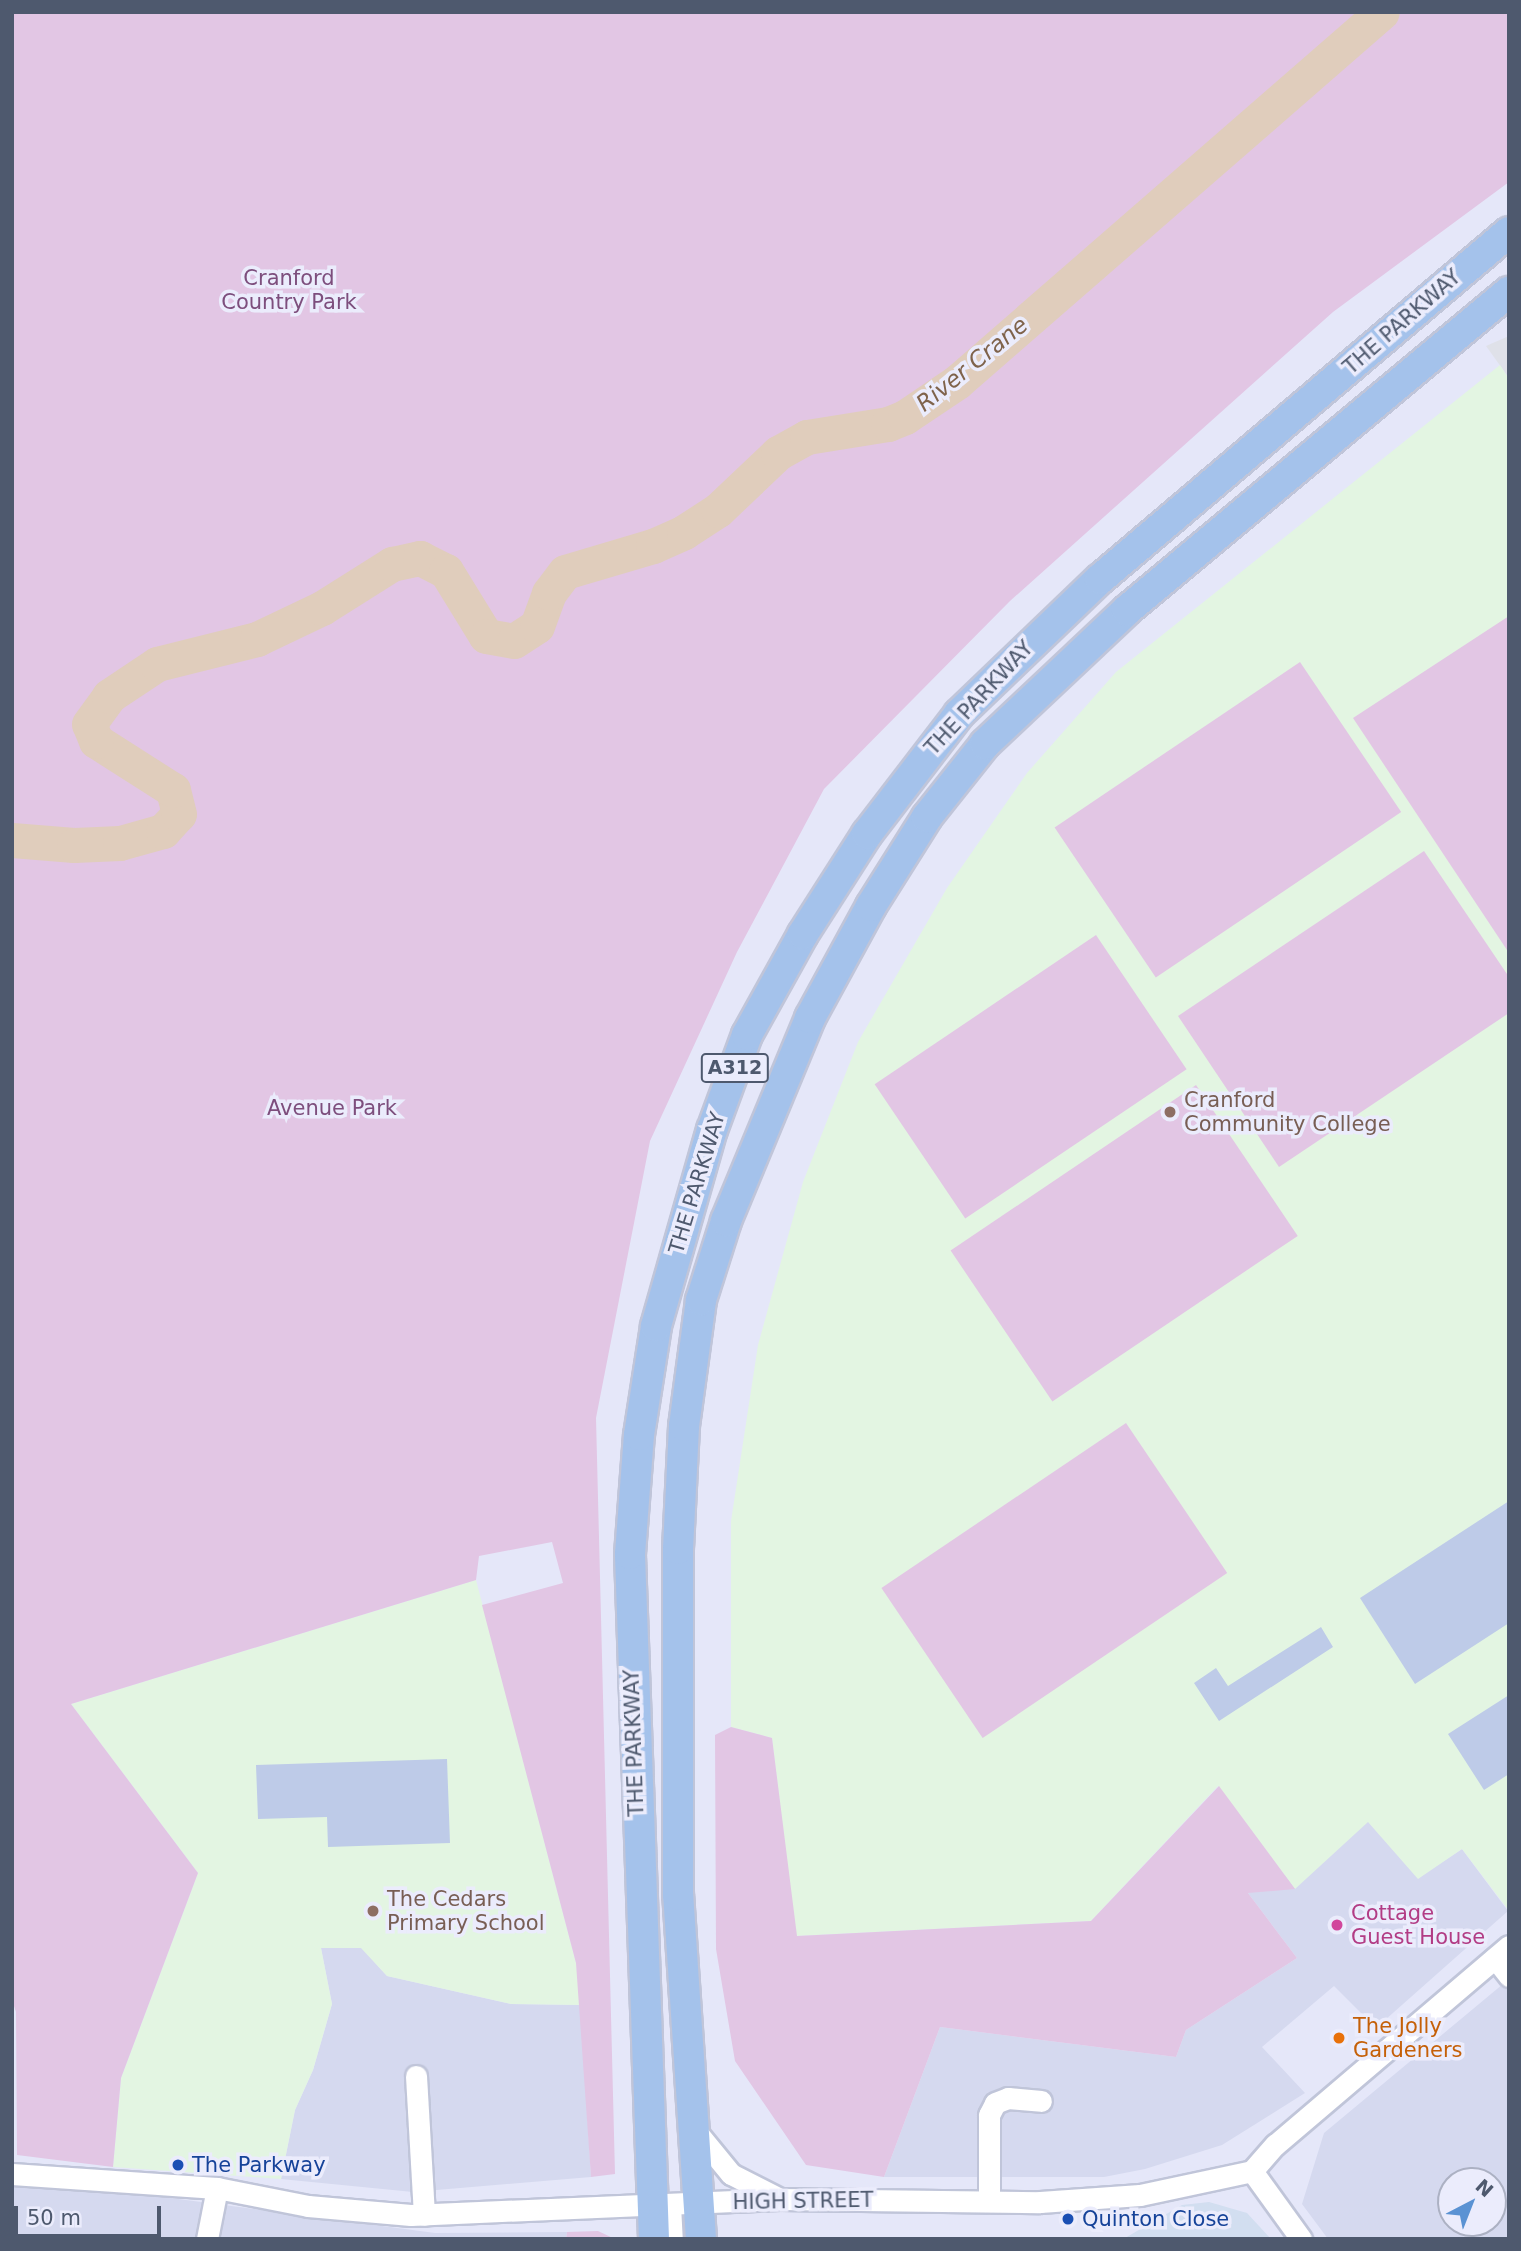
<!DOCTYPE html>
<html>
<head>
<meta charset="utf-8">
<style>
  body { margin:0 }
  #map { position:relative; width:1521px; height:2251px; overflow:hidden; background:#e5e7f9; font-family:"DejaVu Sans",sans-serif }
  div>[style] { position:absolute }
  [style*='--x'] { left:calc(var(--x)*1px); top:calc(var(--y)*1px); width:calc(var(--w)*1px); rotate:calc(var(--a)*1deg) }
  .residential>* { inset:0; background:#d5d9ef }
  .commercial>* { inset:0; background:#d2def0 }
  .industrial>* { inset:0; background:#dfe1e9 }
  .education>* { inset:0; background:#e3f5e2 }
  .green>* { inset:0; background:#e2c6e4; transform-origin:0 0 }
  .river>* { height:35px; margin:-17.5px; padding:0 17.5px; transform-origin:17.5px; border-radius:17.5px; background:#e0cdbc }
  .building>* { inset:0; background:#becbe8 }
  .roads { filter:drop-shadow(2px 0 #c0c5d9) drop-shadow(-2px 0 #c0c5d9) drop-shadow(0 2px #c0c5d9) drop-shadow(0 -2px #c0c5d9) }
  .minor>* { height:21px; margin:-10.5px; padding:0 10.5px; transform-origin:10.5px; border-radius:10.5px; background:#fff }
  .highway>* { height:30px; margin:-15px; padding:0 15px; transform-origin:15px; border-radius:15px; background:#a4c2eb }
  .dots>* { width:19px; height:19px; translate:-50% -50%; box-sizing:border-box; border:4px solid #ebecfc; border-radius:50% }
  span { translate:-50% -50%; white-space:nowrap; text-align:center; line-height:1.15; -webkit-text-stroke:7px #ebecfc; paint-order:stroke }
  .shield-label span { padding:2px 5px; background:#ebecfc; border:2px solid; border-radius:5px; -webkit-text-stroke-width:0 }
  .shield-label { font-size:19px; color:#4e596e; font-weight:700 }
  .park-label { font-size:21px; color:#7d4e7d }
  .street-label { font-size:21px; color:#4e596e }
  .education-label { font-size:21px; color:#785e54 }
  .left { translate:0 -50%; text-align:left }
  .hotel-label { font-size:21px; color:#b23c85 }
  .food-label { font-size:21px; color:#c56008 }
  .transit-label { font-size:21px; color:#164399 }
  .water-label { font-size:23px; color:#7f634b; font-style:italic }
  .frame { position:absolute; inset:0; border:14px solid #4e596e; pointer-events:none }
  .north { position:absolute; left:1437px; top:2167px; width:70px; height:70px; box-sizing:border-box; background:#ebecfc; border:2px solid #acb1c3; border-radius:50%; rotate:42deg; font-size:19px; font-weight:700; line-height:28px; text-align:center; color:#4e596e }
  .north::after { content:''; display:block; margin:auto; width:24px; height:32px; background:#5a92d3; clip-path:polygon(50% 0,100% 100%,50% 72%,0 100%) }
  .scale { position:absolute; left:14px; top:2206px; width:147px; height:32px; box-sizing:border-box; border:4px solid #4e596e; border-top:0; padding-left:9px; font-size:21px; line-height:24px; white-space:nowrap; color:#4e596e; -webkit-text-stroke:5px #ebecfc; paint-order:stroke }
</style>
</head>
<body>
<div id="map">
  <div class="residential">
    <div style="clip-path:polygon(1368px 1821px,1418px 1878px,1462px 1849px,1508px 1911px,1376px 2028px,1334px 1986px,1262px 2047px,1305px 2093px,1222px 2145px,1145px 2169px,1104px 2177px,884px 2177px,940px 2027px,1176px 2057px,1186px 2030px,1297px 1958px,1248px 1893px,1337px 1848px)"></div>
    <div style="clip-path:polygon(321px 1948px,362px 1948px,387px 1976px,511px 2004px,581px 2005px,591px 2177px,413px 2192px,281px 2179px,295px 2110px,313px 2070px,332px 2004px)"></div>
    <div style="clip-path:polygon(evenodd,1509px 1979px,1509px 2239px,1328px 2239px,1302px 2204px,1324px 2133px,1509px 1979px,1451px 2181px,1493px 2181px,1493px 2223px,1451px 2223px,1451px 2181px)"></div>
    <div style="clip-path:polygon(12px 2177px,435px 2233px,567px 2232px,566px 2239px,12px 2239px)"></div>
  </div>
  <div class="commercial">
    <div style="clip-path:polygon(1209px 2202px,1247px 2213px,1271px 2239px,1125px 2238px,1182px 2205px)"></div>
  </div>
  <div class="industrial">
    <div style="clip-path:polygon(1509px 336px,1509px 378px,1486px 346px)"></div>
  </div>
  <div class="education">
    <div style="clip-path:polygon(1500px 365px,1509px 379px,1509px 1911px,1462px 1849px,1418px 1879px,1368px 1822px,1295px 1889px,1218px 1786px,1091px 1921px,796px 1936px,772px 1738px,731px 1727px,731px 1521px,758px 1345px,803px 1182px,858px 1042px,947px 888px,1027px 773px,1116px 672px)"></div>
    <div style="clip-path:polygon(476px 1580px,576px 1963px,581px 2005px,511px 2004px,387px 1976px,361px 1948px,321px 1948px,332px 2004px,313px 2070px,295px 2110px,281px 2179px,113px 2167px,121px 2078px,198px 1873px,71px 1704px)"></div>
  </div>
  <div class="green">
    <div style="clip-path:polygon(12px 12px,1509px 12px,1509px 182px,1333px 312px,1010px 601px,824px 789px,737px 952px,650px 1141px,596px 1418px,615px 2174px,591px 2177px,576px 1963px,482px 1605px,563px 1583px,552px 1542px,479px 1556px,476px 1580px,71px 1704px,198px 1873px,121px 2078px,113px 2167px,17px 2155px,16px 2012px,12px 2000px)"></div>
    <div style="clip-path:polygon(1509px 616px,1509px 953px,1353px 718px)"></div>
    <div style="left:1300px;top:662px;width:181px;height:296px;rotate:56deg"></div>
    <div style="clip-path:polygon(1424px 851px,1509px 977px,1509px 1013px,1279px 1167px,1178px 1016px)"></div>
    <div style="left:1096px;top:935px;width:162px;height:267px;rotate:56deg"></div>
    <div style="left:1196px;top:1085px;width:182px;height:296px;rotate:56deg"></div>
    <div style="left:1126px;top:1423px;width:181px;height:295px;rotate:56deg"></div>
    <div style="clip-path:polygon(731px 1727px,772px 1738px,797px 1936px,1091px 1921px,1219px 1786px,1295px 1889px,1248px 1893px,1297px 1958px,1186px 2030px,1176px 2057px,940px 2027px,884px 2177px,806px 2165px,735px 2061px,716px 1949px,715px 1735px)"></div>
    <div style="clip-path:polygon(598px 2231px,615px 2239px,566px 2239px,567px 2232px)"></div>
  </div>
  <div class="river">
    <div style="--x:12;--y:840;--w:62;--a:4.6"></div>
    <div style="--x:74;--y:845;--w:46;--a:-2.5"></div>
    <div style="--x:120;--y:843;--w:45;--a:-15.6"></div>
    <div style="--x:163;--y:831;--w:23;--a:-47"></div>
    <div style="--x:179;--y:814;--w:25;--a:-104"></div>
    <div style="--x:173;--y:790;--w:91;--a:-147.5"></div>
    <div style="--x:96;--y:741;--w:18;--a:-112"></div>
    <div style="--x:89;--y:724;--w:34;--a:-54"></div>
    <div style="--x:109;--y:696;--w:58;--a:-33.7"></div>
    <div style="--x:157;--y:664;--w:103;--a:-14"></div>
    <div style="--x:257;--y:639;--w:72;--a:-25.5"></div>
    <div style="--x:322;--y:608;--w:83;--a:-32.2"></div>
    <div style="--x:392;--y:564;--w:29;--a:-12"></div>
    <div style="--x:420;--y:558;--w:29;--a:27"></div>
    <div style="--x:446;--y:571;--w:76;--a:58.4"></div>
    <div style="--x:486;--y:636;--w:28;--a:10"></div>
    <div style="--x:514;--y:641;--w:27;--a:-33"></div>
    <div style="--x:537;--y:626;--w:35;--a:-70"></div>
    <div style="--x:549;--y:593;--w:26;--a:-53"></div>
    <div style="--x:565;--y:572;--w:92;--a:-16.5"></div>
    <div style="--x:653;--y:546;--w:34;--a:-24"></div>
    <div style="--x:684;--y:532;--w:40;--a:-32.9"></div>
    <div style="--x:718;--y:510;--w:83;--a:-43.5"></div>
    <div style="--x:778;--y:453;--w:33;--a:-29"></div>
    <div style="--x:807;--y:437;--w:82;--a:-9.1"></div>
    <div style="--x:888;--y:424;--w:18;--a:-22"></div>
    <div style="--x:905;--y:417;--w:63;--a:-33.9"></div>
    <div style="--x:957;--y:382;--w:563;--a:-41.04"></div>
  </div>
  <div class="building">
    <div style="clip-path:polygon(1509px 1501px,1509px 1623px,1415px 1684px,1360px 1598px)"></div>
    <div style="clip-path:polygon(1321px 1627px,1333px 1647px,1219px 1721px,1194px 1683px,1216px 1668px,1228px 1686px)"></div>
    <div style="clip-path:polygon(1509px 1695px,1509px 1774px,1484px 1790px,1448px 1734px)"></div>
    <div style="clip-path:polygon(447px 1759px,450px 1843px,328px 1847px,327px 1817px,258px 1819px,256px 1765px)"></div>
  </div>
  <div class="roads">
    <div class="minor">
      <div style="--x:1495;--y:1958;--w:23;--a:52"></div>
      <div style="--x:416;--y:2076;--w:139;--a:86.7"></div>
      <div style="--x:694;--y:2129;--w:58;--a:50.6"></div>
      <div style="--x:731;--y:2174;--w:53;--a:27.1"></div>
      <div style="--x:1252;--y:2171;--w:84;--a:54.2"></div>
      <div style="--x:12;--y:2174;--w:205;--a:3.9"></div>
      <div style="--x:217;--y:2188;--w:93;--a:11.2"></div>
      <div style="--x:308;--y:2206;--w:103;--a:5"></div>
      <div style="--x:411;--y:2215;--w:369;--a:-2.5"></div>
      <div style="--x:780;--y:2199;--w:260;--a:0.7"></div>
      <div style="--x:1040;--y:2202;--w:100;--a:-4"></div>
      <div style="--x:1140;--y:2195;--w:115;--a:-12.1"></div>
      <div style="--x:1252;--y:2171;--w:35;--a:-49"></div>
      <div style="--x:1275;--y:2145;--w:307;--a:-40.4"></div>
      <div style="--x:989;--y:2201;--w:86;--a:-90"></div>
      <div style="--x:989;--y:2115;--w:13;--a:-63"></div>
      <div style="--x:995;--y:2103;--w:14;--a:-21"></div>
      <div style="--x:1008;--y:2098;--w:33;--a:5"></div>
      <div style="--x:670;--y:2205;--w:34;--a:87"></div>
      <div style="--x:207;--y:2239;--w:52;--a:-78.9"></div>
    </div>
    <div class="highway">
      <div style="--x:654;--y:2239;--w:685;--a:-92.01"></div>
      <div style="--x:630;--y:1554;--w:119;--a:-85.7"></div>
      <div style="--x:639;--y:1435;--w:110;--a:-81.1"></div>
      <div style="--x:656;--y:1326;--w:204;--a:-74.1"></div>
      <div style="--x:712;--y:1130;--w:101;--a:-69.8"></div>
      <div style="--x:747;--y:1035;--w:115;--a:-61"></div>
      <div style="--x:803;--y:934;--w:119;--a:-57.4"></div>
      <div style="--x:867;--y:834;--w:151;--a:-52.5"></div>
      <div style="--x:959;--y:714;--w:195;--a:-43.8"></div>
      <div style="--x:1100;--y:579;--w:536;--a:-40.31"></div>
      <div style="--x:701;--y:2239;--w:345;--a:-93.8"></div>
      <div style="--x:678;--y:1895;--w:346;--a:-90"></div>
      <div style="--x:678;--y:1549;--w:123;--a:-87.2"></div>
      <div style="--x:684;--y:1426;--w:127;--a:-82.3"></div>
      <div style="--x:701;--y:1300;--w:83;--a:-72.4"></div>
      <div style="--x:726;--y:1221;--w:220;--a:-67.5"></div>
      <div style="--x:810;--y:1018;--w:128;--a:-61.4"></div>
      <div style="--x:871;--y:906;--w:105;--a:-57.8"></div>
      <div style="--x:927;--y:817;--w:93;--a:-51.5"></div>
      <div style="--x:985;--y:744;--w:195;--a:-43.3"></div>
      <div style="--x:1127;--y:610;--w:497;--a:-39.8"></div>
    </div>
  </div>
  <div class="dots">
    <div style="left:1170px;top:1112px;background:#8d6e63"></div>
    <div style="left:373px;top:1911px;background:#8d6e63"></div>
    <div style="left:1337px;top:1925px;background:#d1479c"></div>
    <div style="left:1339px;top:2038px;background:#e8710a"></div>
    <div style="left:178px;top:2165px;background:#1a4fb4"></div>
    <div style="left:1068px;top:2219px;background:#1a4fb4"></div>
  </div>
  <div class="shield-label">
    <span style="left:735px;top:1068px">A312</span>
  </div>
  <div class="park-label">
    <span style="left:289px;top:290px">Cranford<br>Country Park</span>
    <span style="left:332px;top:1108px">Avenue Park</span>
  </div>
  <div class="street-label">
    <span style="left:1402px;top:322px;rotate:-41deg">THE PARKWAY</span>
    <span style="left:979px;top:698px;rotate:-47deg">THE PARKWAY</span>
    <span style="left:697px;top:1183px;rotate:-73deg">THE PARKWAY</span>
    <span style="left:634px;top:1743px;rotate:-92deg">THE PARKWAY</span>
    <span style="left:803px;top:2201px;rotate:-1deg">HIGH STREET</span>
  </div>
  <div class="education-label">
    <span class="left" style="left:1184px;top:1112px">Cranford<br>Community College</span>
    <span class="left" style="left:387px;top:1911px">The Cedars<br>Primary School</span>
  </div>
  <div class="hotel-label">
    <span class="left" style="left:1351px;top:1925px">Cottage<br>Guest House</span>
  </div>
  <div class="food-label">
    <span class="left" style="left:1353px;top:2038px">The Jolly<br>Gardeners</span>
  </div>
  <div class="transit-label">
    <span class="left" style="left:192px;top:2165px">The Parkway</span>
    <span class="left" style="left:1082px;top:2219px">Quinton Close</span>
  </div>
  <div class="water-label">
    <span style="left:972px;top:364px;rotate:-39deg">River Crane</span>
  </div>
  <div class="frame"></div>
  <div class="north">N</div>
  <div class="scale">50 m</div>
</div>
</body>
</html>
